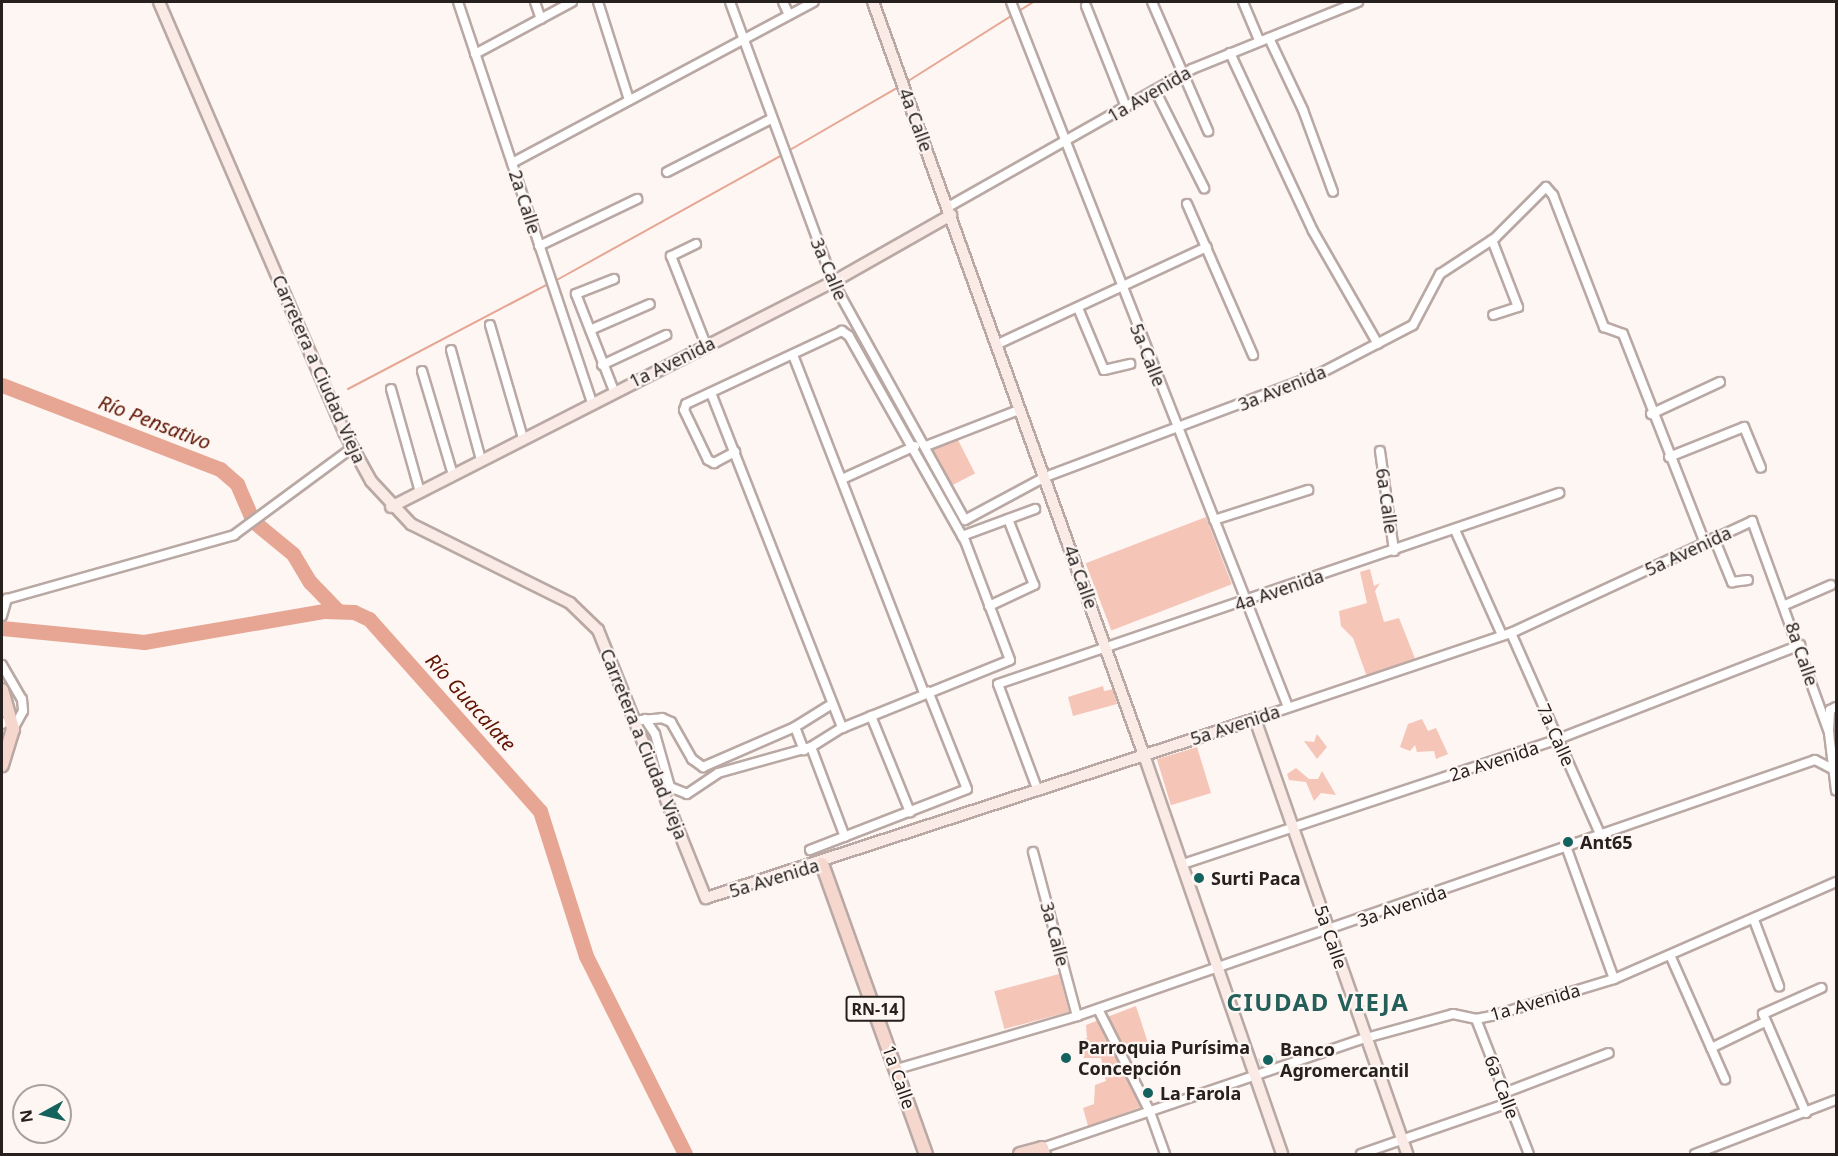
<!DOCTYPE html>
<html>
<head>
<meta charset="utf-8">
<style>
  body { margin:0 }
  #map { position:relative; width:1838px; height:1156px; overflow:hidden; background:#fdf6f3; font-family:"Noto Sans",sans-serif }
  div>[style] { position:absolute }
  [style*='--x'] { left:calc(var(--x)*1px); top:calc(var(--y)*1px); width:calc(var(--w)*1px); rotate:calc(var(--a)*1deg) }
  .green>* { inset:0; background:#f5c6b8; transform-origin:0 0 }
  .stream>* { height:2px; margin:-1px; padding:0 1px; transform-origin:1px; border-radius:1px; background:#e7a693 }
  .river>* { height:15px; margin:-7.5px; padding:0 7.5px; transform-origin:7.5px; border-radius:7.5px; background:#e7a693 }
  .building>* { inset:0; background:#cfe2e0 }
  .roads { filter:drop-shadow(2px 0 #b9a8a3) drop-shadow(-2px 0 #b9a8a3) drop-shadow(0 2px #b9a8a3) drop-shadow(0 -2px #b9a8a3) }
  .street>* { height:8px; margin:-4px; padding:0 4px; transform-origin:4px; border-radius:4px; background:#fff }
  .secondary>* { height:10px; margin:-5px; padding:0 5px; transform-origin:5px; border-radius:5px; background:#faebe7 }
  .primary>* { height:12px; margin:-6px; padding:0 6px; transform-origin:6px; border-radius:6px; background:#f6d7ce }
  .dots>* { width:16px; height:16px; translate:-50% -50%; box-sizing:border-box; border:3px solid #fdf6f3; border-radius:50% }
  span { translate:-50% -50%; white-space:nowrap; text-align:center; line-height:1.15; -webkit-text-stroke:4.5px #fdf6f3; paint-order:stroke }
  .shield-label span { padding:2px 4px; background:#fdf6f3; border:2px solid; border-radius:4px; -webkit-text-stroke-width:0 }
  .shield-label { font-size:16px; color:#26201e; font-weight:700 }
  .street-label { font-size:18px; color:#26201e }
  .poi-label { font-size:18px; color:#26201e; font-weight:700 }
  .left { translate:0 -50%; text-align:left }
  .water-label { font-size:20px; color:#5f1300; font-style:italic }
  .district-label { font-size:24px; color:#255f5a; font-weight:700; letter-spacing:1.5px }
  .frame { position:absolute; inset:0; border:3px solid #26201e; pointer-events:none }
  .north { position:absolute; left:12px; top:1084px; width:60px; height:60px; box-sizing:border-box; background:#fdf6f3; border:2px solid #a7a09e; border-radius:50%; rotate:262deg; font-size:16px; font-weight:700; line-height:24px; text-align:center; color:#26201e }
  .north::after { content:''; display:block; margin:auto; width:21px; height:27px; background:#14625d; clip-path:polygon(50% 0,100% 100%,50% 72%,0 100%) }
</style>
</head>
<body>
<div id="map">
  <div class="green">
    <div style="left:956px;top:436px;width:42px;height:28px;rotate:63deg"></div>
    <div style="left:1206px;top:517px;width:72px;height:129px;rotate:69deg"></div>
    <div style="clip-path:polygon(1370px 569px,1374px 586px,1380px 583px,1375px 591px,1384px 622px,1399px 618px,1416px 661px,1367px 677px,1353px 638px,1341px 626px,1339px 611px,1367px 603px,1360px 572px)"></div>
    <div style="clip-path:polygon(1103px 686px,1104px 691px,1114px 689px,1117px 704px,1073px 716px,1068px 697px)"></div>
    <div style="clip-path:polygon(1422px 719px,1428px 731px,1436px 728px,1448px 754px,1436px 759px,1434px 751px,1417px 752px,1415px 745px,1410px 751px,1400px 747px,1408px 724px)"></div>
    <div style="clip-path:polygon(1317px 734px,1327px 747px,1317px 759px,1304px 741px,1314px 742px)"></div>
    <div style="left:1197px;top:747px;width:48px;height:42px;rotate:73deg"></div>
    <div style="clip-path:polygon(1296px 768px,1309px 779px,1318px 779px,1322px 771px,1336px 795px,1321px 793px,1314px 801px,1306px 782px,1289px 780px,1287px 774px)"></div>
    <div style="left:1059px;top:974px;width:39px;height:67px;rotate:75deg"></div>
    <div style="clip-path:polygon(1136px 1006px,1149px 1046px,1127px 1053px,1150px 1104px,1088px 1126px,1083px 1108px,1094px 1104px,1095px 1085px,1106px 1081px,1101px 1058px,1084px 1058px,1079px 1041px,1087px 1038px,1086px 1025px)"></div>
  </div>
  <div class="stream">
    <div style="--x:905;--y:83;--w:151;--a:-32.3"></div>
    <div style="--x:788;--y:151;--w:129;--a:-30.1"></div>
    <div style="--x:555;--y:281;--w:262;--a:-29"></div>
    <div style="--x:348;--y:389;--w:228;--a:-27.7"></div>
  </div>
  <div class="river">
    <div style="--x:2;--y:385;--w:234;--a:21.1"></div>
    <div style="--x:220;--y:469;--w:23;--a:41"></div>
    <div style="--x:237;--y:484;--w:40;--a:66.6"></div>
    <div style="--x:253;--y:521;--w:52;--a:39.5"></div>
    <div style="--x:293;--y:554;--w:33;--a:59"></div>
    <div style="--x:310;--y:582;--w:39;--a:46"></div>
    <div style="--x:2;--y:628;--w:143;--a:5.6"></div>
    <div style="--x:144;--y:642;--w:183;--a:-9.8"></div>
    <div style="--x:324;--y:611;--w:30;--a:2"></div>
    <div style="--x:354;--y:612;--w:17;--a:25"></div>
    <div style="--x:369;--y:619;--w:257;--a:48.3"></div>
    <div style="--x:540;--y:811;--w:152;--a:72.4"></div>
    <div style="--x:586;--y:956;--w:221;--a:63.4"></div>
  </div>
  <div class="building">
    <div style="clip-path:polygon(1274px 1053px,1278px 1062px,1261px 1067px,1258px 1059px)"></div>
  </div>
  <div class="roads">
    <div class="street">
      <div style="--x:458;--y:2;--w:422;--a:71.5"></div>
      <div style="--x:535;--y:2;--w:18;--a:71"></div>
      <div style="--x:598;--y:2;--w:103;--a:72.4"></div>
      <div style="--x:730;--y:2;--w:298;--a:69.8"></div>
      <div style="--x:833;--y:282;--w:272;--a:61"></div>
      <div style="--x:965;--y:520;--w:91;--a:-28.3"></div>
      <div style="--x:1045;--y:477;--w:290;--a:-20.6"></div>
      <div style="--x:1317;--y:375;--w:108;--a:-27.5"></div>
      <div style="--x:1413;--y:325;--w:58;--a:-62.1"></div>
      <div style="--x:1440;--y:274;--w:66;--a:-33.2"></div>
      <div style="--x:1495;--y:238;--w:72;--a:-45"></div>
      <div style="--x:1546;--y:187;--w:11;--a:49"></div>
      <div style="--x:1553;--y:195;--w:142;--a:68.9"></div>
      <div style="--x:1604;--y:327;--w:20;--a:20"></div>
      <div style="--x:1623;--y:334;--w:225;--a:68.6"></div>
      <div style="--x:783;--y:2;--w:14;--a:65"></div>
      <div style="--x:1011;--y:2;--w:757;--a:68.55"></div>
      <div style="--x:1152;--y:2;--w:141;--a:66.5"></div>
      <div style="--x:1243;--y:2;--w:41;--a:67.2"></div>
      <div style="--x:1086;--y:6;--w:109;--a:68.4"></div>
      <div style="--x:1269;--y:38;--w:80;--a:64.7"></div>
      <div style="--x:1303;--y:110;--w:87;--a:69.9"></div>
      <div style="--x:1230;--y:53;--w:196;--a:65"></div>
      <div style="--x:1313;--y:231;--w:130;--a:60.1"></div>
      <div style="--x:475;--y:54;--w:110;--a:-28.2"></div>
      <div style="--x:1155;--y:90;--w:110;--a:63.4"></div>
      <div style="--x:512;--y:163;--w:342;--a:-28.1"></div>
      <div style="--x:667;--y:172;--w:117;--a:-27"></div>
      <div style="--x:1187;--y:204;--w:165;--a:66.4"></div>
      <div style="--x:948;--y:207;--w:280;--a:-29.5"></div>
      <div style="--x:1192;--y:69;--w:179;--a:-22"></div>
      <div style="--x:1492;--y:240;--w:72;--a:68.8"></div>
      <div style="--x:1518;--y:307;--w:26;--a:162"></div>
      <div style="--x:696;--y:244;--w:28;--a:154"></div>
      <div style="--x:671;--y:256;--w:96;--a:68.5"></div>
      <div style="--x:539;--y:246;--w:109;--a:-25.6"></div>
      <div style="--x:614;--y:279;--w:41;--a:158.5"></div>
      <div style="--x:576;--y:294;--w:104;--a:68.6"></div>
      <div style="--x:1078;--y:308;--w:67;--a:67.2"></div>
      <div style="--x:1104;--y:370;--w:27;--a:-13"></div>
      <div style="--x:490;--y:325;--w:118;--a:73.7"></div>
      <div style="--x:590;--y:330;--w:65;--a:-23.4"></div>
      <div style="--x:998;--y:344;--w:230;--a:-24.9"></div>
      <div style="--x:451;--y:350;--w:114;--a:74.7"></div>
      <div style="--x:793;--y:355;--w:362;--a:68.8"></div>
      <div style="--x:602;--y:365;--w:71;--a:-25.1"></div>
      <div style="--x:422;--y:371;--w:109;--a:73.4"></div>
      <div style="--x:391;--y:389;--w:107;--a:74.3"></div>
      <div style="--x:711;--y:393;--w:360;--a:68.6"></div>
      <div style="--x:1651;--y:414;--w:76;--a:-24.9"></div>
      <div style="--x:926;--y:446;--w:100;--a:-21.2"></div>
      <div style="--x:1380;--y:451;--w:101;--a:82"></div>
      <div style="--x:1669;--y:457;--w:81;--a:-21.8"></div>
      <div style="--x:1744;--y:427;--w:44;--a:67.5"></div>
      <div style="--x:842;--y:479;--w:80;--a:-24.3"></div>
      <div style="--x:1214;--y:520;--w:99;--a:-17.7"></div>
      <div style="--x:1455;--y:530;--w:115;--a:65.9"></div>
      <div style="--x:962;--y:536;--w:78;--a:-20.3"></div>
      <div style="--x:1714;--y:538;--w:48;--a:67.8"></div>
      <div style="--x:1732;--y:582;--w:16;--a:-7"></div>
      <div style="--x:1785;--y:605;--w:50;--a:-23.5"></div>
      <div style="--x:989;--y:606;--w:50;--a:-25"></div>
      <div style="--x:1034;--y:585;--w:71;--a:-111.5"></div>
      <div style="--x:2;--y:616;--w:18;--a:-74"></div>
      <div style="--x:7;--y:599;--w:236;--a:-15.7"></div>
      <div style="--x:234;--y:535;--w:147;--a:-36.4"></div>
      <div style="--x:1511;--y:633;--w:222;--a:66.1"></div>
      <div style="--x:2;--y:665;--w:39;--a:60"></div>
      <div style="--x:22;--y:699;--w:12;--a:85"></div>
      <div style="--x:23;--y:711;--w:21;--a:119"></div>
      <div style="--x:871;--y:716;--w:104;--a:67.9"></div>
      <div style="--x:645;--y:719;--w:18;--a:56"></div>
      <div style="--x:655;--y:734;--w:55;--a:74.2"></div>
      <div style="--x:670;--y:787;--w:18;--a:22"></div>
      <div style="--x:687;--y:794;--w:37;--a:-34"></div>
      <div style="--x:718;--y:773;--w:97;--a:-15.6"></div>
      <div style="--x:811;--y:747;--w:36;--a:-32"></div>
      <div style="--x:842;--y:728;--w:181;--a:-22"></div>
      <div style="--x:1010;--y:660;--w:127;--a:-110.7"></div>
      <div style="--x:965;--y:541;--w:236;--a:-119.5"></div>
      <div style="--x:849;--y:336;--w:9;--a:-144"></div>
      <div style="--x:842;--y:331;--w:172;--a:154.9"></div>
      <div style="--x:686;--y:404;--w:6;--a:108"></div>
      <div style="--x:684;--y:410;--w:55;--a:64.4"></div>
      <div style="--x:708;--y:460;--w:7;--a:27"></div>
      <div style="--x:714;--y:463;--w:24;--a:-28"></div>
      <div style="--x:1255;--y:719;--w:270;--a:-18.6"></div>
      <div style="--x:1511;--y:633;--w:266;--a:-24.9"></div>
      <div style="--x:1752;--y:521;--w:226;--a:70"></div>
      <div style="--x:1829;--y:733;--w:58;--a:83.1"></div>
      <div style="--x:641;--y:720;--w:21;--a:-5"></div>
      <div style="--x:662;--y:718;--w:10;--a:24"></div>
      <div style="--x:671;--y:722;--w:43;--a:60.4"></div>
      <div style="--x:692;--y:759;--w:14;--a:36"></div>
      <div style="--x:703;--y:767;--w:100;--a:-23.5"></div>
      <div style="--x:795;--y:727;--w:44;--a:-31.9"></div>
      <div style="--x:2;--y:722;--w:2;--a:90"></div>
      <div style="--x:795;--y:727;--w:25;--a:69"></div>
      <div style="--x:1829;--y:731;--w:21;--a:-87"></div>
      <div style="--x:1830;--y:710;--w:7;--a:-27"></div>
      <div style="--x:811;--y:747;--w:96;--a:69.3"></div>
      <div style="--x:1038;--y:791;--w:114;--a:-110.5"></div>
      <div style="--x:998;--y:684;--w:593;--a:-18.8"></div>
      <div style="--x:1567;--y:849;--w:138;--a:70.1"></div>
      <div style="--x:810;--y:850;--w:168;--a:-21.2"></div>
      <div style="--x:967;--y:789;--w:105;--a:-111.7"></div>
      <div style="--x:1033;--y:852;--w:170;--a:75"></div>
      <div style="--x:1183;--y:864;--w:395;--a:-18.4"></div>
      <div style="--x:1558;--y:739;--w:260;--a:-21.2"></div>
      <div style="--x:1754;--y:920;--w:71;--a:69.3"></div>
      <div style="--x:1670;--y:955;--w:136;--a:66.1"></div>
      <div style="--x:1098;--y:1009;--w:115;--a:63.2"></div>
      <div style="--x:1150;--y:1112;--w:45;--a:70.3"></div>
      <div style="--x:1476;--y:1019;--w:145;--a:68.6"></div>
      <div style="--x:1711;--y:1048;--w:60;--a:-25.7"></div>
      <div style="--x:897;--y:1069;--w:188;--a:-16.4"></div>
      <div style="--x:1077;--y:1016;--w:781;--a:-19.13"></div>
      <div style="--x:1815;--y:760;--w:20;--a:27"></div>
      <div style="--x:1504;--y:1093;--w:112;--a:-20.9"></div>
      <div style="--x:1806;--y:1113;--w:108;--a:-113.5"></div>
      <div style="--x:1763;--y:1014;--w:64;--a:-24.1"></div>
      <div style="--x:1042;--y:1148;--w:342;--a:-18.8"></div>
      <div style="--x:1366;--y:1038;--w:90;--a:-15.4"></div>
      <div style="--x:1453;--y:1014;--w:24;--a:12"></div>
      <div style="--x:1476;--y:1019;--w:16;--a:-11"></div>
      <div style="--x:1492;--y:1016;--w:127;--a:-16.9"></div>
      <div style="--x:1614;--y:979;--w:242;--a:-23.6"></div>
      <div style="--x:1361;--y:1154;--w:156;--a:-19.1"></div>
      <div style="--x:1695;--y:1154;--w:151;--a:-21"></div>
    </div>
    <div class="secondary">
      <div style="--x:159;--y:2;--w:468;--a:66.7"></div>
      <div style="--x:344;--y:432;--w:56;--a:61.1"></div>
      <div style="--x:371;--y:481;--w:59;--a:47.1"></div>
      <div style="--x:411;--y:524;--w:178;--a:26.4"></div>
      <div style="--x:570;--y:603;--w:39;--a:44"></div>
      <div style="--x:598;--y:630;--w:289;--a:68.1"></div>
      <div style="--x:706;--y:898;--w:577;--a:-18.06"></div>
      <div style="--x:1255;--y:719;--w:461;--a:70.7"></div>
      <div style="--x:873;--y:2;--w:800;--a:70.21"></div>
      <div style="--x:1144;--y:755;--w:422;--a:70.9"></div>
      <div style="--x:391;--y:507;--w:496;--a:-27"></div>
      <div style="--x:833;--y:282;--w:136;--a:-29.6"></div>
    </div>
    <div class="primary">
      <div style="--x:2;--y:690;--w:41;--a:74.2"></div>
      <div style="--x:13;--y:729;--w:38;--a:107"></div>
      <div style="--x:822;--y:864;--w:308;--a:70.3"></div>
      <div style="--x:1020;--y:1154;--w:23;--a:-15"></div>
      <div style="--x:1042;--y:1148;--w:6;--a:72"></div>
    </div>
  </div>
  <div class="dots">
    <div style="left:1568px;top:842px;background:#14625d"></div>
    <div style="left:1199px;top:878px;background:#14625d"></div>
    <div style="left:1066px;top:1058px;background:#14625d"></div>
    <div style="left:1268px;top:1060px;background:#14625d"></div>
    <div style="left:1148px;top:1093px;background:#14625d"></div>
  </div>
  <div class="shield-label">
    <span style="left:875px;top:1009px">RN-14</span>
  </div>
  <div class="street-label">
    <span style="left:1149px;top:94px;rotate:-30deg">1a Avenida</span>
    <span style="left:916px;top:120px;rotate:70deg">4a Calle</span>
    <span style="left:525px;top:202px;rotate:72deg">2a Calle</span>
    <span style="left:829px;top:269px;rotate:67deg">3a Calle</span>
    <span style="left:1148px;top:355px;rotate:68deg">5a Calle</span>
    <span style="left:672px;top:362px;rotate:-26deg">1a Avenida</span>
    <span style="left:319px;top:369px;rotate:66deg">Carretera a Ciudad Vieja</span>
    <span style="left:1282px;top:388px;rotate:-22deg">3a Avenida</span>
    <span style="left:1387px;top:501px;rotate:82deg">6a Calle</span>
    <span style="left:1688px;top:551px;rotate:-25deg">5a Avenida</span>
    <span style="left:1081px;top:577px;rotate:70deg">4a Calle</span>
    <span style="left:1279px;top:590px;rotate:-19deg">4a Avenida</span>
    <span style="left:1802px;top:654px;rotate:71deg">8a Calle</span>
    <span style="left:1235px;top:725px;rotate:-18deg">5a Avenida</span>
    <span style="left:1556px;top:735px;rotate:66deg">7a Calle</span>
    <span style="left:644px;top:744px;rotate:68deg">Carretera a Ciudad Vieja</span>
    <span style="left:1494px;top:761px;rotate:-18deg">2a Avenida</span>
    <span style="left:774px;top:878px;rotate:-17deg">5a Avenida</span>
    <span style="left:1402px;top:906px;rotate:-19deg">3a Avenida</span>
    <span style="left:1055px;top:934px;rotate:75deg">3a Calle</span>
    <span style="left:1331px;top:937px;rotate:71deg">5a Calle</span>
    <span style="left:1535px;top:1002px;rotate:-16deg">1a Avenida</span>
    <span style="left:899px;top:1077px;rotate:71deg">1a Calle</span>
    <span style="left:1502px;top:1087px;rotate:69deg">6a Calle</span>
  </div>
  <div class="poi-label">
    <span class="left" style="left:1580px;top:842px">Ant65</span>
    <span class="left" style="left:1211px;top:878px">Surti Paca</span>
    <span class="left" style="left:1078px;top:1058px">Parroquia Purísima<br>Concepción</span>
    <span class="left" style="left:1280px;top:1060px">Banco<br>Agromercantil</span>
    <span class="left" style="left:1160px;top:1093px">La Farola</span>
  </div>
  <div class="water-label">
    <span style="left:155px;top:422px;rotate:21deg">Río Pensativo</span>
    <span style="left:471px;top:702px;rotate:48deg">Río Guacalate</span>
  </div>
  <div class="district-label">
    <span style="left:1318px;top:1002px">CIUDAD VIEJA</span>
  </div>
  <div class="frame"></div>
  <div class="north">N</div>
</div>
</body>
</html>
